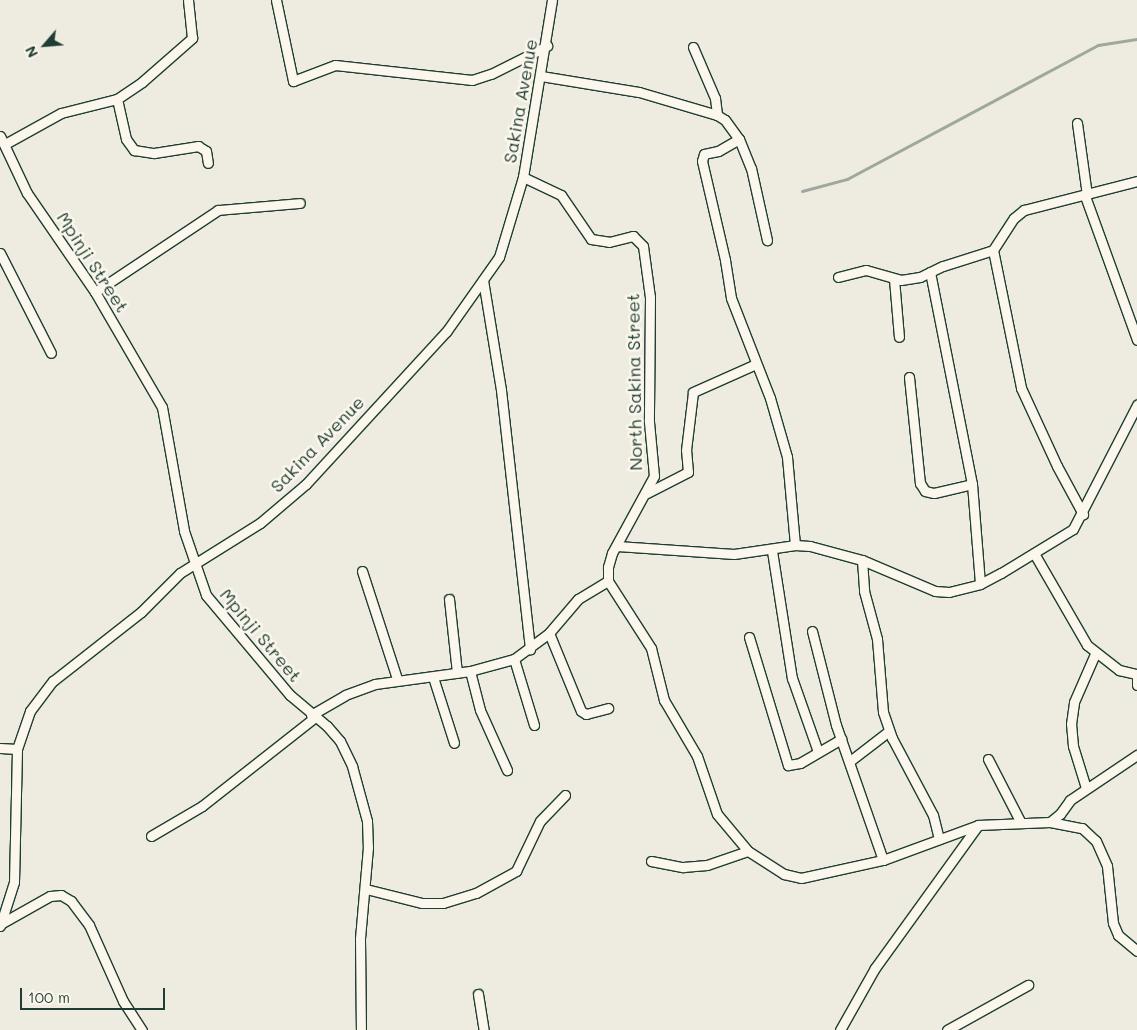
<!DOCTYPE html>
<html>
<head>
<meta charset="utf-8">
<style>
  body { margin:0 }
  #map { position:relative; width:1137px; height:1030px; overflow:hidden; background:#eeece1; font-family:Mali,sans-serif }
  div>[style] { position:absolute }
  [style*='--x'] { left:calc(var(--x)*1px); top:calc(var(--y)*1px); width:calc(var(--w)*1px); rotate:calc(var(--a)*1deg) }
  .stream>* { height:3px; margin:-1.5px; padding:0 1.5px; transform-origin:1.5px; border-radius:1.5px; background:#9fa89f }
  .roads { filter:drop-shadow(1px 0 #1f3d34) drop-shadow(-1px 0 #1f3d34) drop-shadow(0 1px #1f3d34) drop-shadow(0 -1px #1f3d34) }
  .minor>* { height:9px; margin:-4.5px; padding:0 4.5px; transform-origin:4.5px; border-radius:4.5px; background:#fbf7ec }
  span { translate:-50% -50%; white-space:nowrap; text-align:center; line-height:1.15; -webkit-text-stroke:5px #fbf7ec; paint-order:stroke }
  .street-label { font-size:18px; color:#1f3d34 }
  .north { position:absolute; left:20px; top:20px; width:50px; height:50px; -webkit-text-stroke:4px #fbf7ec; paint-order:stroke; rotate:243deg; font-size:14px; font-weight:700; line-height:20px; text-align:center; color:#1f3d34 }
  .north::after { content:''; display:block; margin:auto; width:18px; height:22px; background:#1f3d34; clip-path:polygon(50% 0,100% 100%,50% 72%,0 100%) }
  .scale { position:absolute; left:20px; top:988px; width:145px; height:22px; box-sizing:border-box; border:2px solid #1f3d34; border-top:0; padding-left:6px; font-size:15px; line-height:18px; white-space:nowrap; color:#1f3d34; -webkit-text-stroke:4px #fbf7ec; paint-order:stroke }
</style>
</head>
<body>
<div id="map">
  <div class="stream">
    <div style="--x:802;--y:191;--w:47;--a:-14.9"></div>
    <div style="--x:847;--y:179;--w:285;--a:-28.1"></div>
    <div style="--x:1098;--y:45;--w:39;--a:-9"></div>
  </div>
  <div class="roads">
    <div class="minor">
      <div style="--x:276;--y:0;--w:83;--a:78.1"></div>
      <div style="--x:293;--y:81;--w:45;--a:-20.9"></div>
      <div style="--x:335;--y:65;--w:138;--a:6.2"></div>
      <div style="--x:472;--y:80;--w:20;--a:-18"></div>
      <div style="--x:491;--y:74;--w:63;--a:-26.6"></div>
      <div style="--x:693;--y:47;--w:56;--a:66.7"></div>
      <div style="--x:715;--y:98;--w:17;--a:83"></div>
      <div style="--x:541;--y:76;--w:99;--a:9.3"></div>
      <div style="--x:639;--y:92;--w:81;--a:16.4"></div>
      <div style="--x:717;--y:115;--w:9;--a:32"></div>
      <div style="--x:725;--y:120;--w:24;--a:54"></div>
      <div style="--x:739;--y:139;--w:31;--a:68"></div>
      <div style="--x:751;--y:168;--w:74;--a:77.5"></div>
      <div style="--x:117;--y:99;--w:41;--a:77.3"></div>
      <div style="--x:126;--y:139;--w:14;--a:54"></div>
      <div style="--x:134;--y:150;--w:20;--a:9"></div>
      <div style="--x:154;--y:153;--w:45;--a:-9"></div>
      <div style="--x:198;--y:146;--w:9;--a:32"></div>
      <div style="--x:206;--y:151;--w:12;--a:81"></div>
      <div style="--x:1077;--y:123;--w:73;--a:82.1"></div>
      <div style="--x:0;--y:136;--w:63;--a:64.7"></div>
      <div style="--x:27;--y:193;--w:120;--a:55.5"></div>
      <div style="--x:95;--y:292;--w:133;--a:59.8"></div>
      <div style="--x:162;--y:407;--w:126;--a:79.9"></div>
      <div style="--x:184;--y:531;--w:68;--a:71"></div>
      <div style="--x:206;--y:595;--w:131;--a:50"></div>
      <div style="--x:290;--y:695;--w:48;--a:40"></div>
      <div style="--x:327;--y:726;--w:20;--a:49"></div>
      <div style="--x:340;--y:741;--w:28;--a:64"></div>
      <div style="--x:352;--y:766;--w:57;--a:74.7"></div>
      <div style="--x:367;--y:821;--w:26;--a:88"></div>
      <div style="--x:368;--y:847;--w:92;--a:95"></div>
      <div style="--x:360;--y:939;--w:91;--a:89.4"></div>
      <div style="--x:739;--y:139;--w:24;--a:150"></div>
      <div style="--x:718;--y:151;--w:14;--a:168"></div>
      <div style="--x:704;--y:154;--w:7;--a:106"></div>
      <div style="--x:702;--y:161;--w:102;--a:76.9"></div>
      <div style="--x:725;--y:260;--w:38;--a:81"></div>
      <div style="--x:731;--y:298;--w:107;--a:68.7"></div>
      <div style="--x:770;--y:398;--w:61;--a:73.9"></div>
      <div style="--x:787;--y:457;--w:88;--a:84.8"></div>
      <div style="--x:5;--y:144;--w:64;--a:-29"></div>
      <div style="--x:61;--y:113;--w:58;--a:-14"></div>
      <div style="--x:117;--y:99;--w:30;--a:-34"></div>
      <div style="--x:142;--y:82;--w:67;--a:-41.3"></div>
      <div style="--x:192;--y:38;--w:38;--a:-96"></div>
      <div style="--x:523;--y:177;--w:42;--a:25.3"></div>
      <div style="--x:561;--y:195;--w:53;--a:55.7"></div>
      <div style="--x:591;--y:239;--w:18;--a:9"></div>
      <div style="--x:609;--y:242;--w:25;--a:-14"></div>
      <div style="--x:633;--y:236;--w:14;--a:45"></div>
      <div style="--x:643;--y:246;--w:51;--a:82.2"></div>
      <div style="--x:650;--y:297;--w:125;--a:90.5"></div>
      <div style="--x:649;--y:422;--w:54;--a:84.7"></div>
      <div style="--x:654;--y:476;--w:88;--a:118.6"></div>
      <div style="--x:612;--y:553;--w:15;--a:106"></div>
      <div style="--x:608;--y:567;--w:14;--a:90"></div>
      <div style="--x:608;--y:581;--w:80;--a:57.3"></div>
      <div style="--x:651;--y:648;--w:54;--a:76"></div>
      <div style="--x:664;--y:700;--w:65;--a:59.5"></div>
      <div style="--x:697;--y:756;--w:61;--a:71"></div>
      <div style="--x:717;--y:814;--w:48;--a:50"></div>
      <div style="--x:748;--y:851;--w:43;--a:32.6"></div>
      <div style="--x:784;--y:874;--w:17;--a:13"></div>
      <div style="--x:801;--y:878;--w:84;--a:-12.4"></div>
      <div style="--x:883;--y:860;--w:101;--a:-20.2"></div>
      <div style="--x:978;--y:825;--w:72;--a:-2.4"></div>
      <div style="--x:1050;--y:822;--w:13;--a:-39"></div>
      <div style="--x:1060;--y:814;--w:17;--a:-54"></div>
      <div style="--x:1070;--y:800;--w:81;--a:-33.9"></div>
      <div style="--x:1085;--y:196;--w:153;--a:70.1"></div>
      <div style="--x:993;--y:250;--w:141;--a:78.5"></div>
      <div style="--x:1021;--y:388;--w:86;--a:65.2"></div>
      <div style="--x:1057;--y:466;--w:55;--a:61.6"></div>
      <div style="--x:0;--y:253;--w:112;--a:63"></div>
      <div style="--x:930;--y:272;--w:216;--a:78.8"></div>
      <div style="--x:972;--y:484;--w:100;--a:85.4"></div>
      <div style="--x:838;--y:277;--w:29;--a:-14"></div>
      <div style="--x:866;--y:270;--w:36;--a:16"></div>
      <div style="--x:901;--y:280;--w:19;--a:-9"></div>
      <div style="--x:920;--y:277;--w:25;--a:-26"></div>
      <div style="--x:943;--y:266;--w:52;--a:-17.7"></div>
      <div style="--x:993;--y:250;--w:38;--a:-57"></div>
      <div style="--x:1014;--y:218;--w:13;--a:-39"></div>
      <div style="--x:1024;--y:210;--w:117;--a:-14.4"></div>
      <div style="--x:894;--y:279;--w:58;--a:85.1"></div>
      <div style="--x:483;--y:280;--w:111;--a:80.7"></div>
      <div style="--x:501;--y:390;--w:261;--a:83.6"></div>
      <div style="--x:95;--y:292;--w:148;--a:-33.7"></div>
      <div style="--x:218;--y:210;--w:82;--a:-4.9"></div>
      <div style="--x:909;--y:377;--w:107;--a:84.1"></div>
      <div style="--x:920;--y:483;--w:9;--a:58"></div>
      <div style="--x:925;--y:491;--w:9;--a:13"></div>
      <div style="--x:934;--y:493;--w:39;--a:-13"></div>
      <div style="--x:647;--y:493;--w:46;--a:-27.1"></div>
      <div style="--x:688;--y:472;--w:22;--a:-95"></div>
      <div style="--x:686;--y:450;--w:58;--a:-83.1"></div>
      <div style="--x:693;--y:392;--w:69;--a:-24"></div>
      <div style="--x:617;--y:546;--w:117;--a:3.9"></div>
      <div style="--x:734;--y:554;--w:62;--a:-8.4"></div>
      <div style="--x:795;--y:545;--w:15;--a:4"></div>
      <div style="--x:810;--y:546;--w:54;--a:15.1"></div>
      <div style="--x:862;--y:560;--w:79;--a:23"></div>
      <div style="--x:935;--y:591;--w:14;--a:4"></div>
      <div style="--x:949;--y:592;--w:32;--a:-14"></div>
      <div style="--x:980;--y:584;--w:24;--a:-28"></div>
      <div style="--x:1001;--y:573;--w:84;--a:-31.4"></div>
      <div style="--x:1073;--y:529;--w:140;--a:-62.7"></div>
      <div style="--x:772;--y:551;--w:129;--a:81.1"></div>
      <div style="--x:792;--y:678;--w:78;--a:70.6"></div>
      <div style="--x:1035;--y:555;--w:104;--a:60"></div>
      <div style="--x:1087;--y:645;--w:41;--a:38"></div>
      <div style="--x:1119;--y:670;--w:18;--a:13"></div>
      <div style="--x:862;--y:560;--w:31;--a:86"></div>
      <div style="--x:864;--y:591;--w:50;--a:74.8"></div>
      <div style="--x:877;--y:639;--w:73;--a:85.3"></div>
      <div style="--x:883;--y:712;--w:28;--a:71"></div>
      <div style="--x:892;--y:738;--w:87;--a:62"></div>
      <div style="--x:933;--y:815;--w:25;--a:76"></div>
      <div style="--x:362;--y:571;--w:114;--a:72"></div>
      <div style="--x:449;--y:599;--w:74;--a:83.8"></div>
      <div style="--x:812;--y:631;--w:97;--a:75.7"></div>
      <div style="--x:836;--y:725;--w:143;--a:70.8"></div>
      <div style="--x:549;--y:633;--w:84;--a:67.7"></div>
      <div style="--x:581;--y:711;--w:6;--a:31"></div>
      <div style="--x:586;--y:714;--w:23;--a:-15"></div>
      <div style="--x:749;--y:637;--w:134;--a:73.1"></div>
      <div style="--x:788;--y:765;--w:12;--a:-9"></div>
      <div style="--x:800;--y:763;--w:48;--a:-30.3"></div>
      <div style="--x:514;--y:659;--w:69;--a:73.1"></div>
      <div style="--x:470;--y:671;--w:40;--a:75.6"></div>
      <div style="--x:480;--y:710;--w:66;--a:65.8"></div>
      <div style="--x:1137;--y:674;--w:11;--a:90"></div>
      <div style="--x:433;--y:677;--w:69;--a:72.3"></div>
      <div style="--x:311;--y:715;--w:39;--a:-30"></div>
      <div style="--x:345;--y:695;--w:32;--a:-20"></div>
      <div style="--x:375;--y:684;--w:96;--a:-7.8"></div>
      <div style="--x:470;--y:671;--w:46;--a:-15.3"></div>
      <div style="--x:514;--y:659;--w:44;--a:-36.6"></div>
      <div style="--x:549;--y:633;--w:45;--a:-49.5"></div>
      <div style="--x:578;--y:599;--w:35;--a:-31"></div>
      <div style="--x:0;--y:748;--w:17;--a:3"></div>
      <div style="--x:988;--y:759;--w:72;--a:62.7"></div>
      <div style="--x:850;--y:761;--w:49;--a:-37.6"></div>
      <div style="--x:1086;--y:788;--w:44;--a:-107.2"></div>
      <div style="--x:1073;--y:746;--w:22;--a:-95"></div>
      <div style="--x:1071;--y:724;--w:22;--a:-82"></div>
      <div style="--x:1074;--y:702;--w:52;--a:-66.4"></div>
      <div style="--x:1050;--y:822;--w:33;--a:11"></div>
      <div style="--x:1082;--y:828;--w:19;--a:43"></div>
      <div style="--x:1096;--y:841;--w:27;--a:66"></div>
      <div style="--x:1107;--y:866;--w:57;--a:84"></div>
      <div style="--x:1113;--y:923;--w:13;--a:67"></div>
      <div style="--x:1118;--y:935;--w:25;--a:40"></div>
      <div style="--x:151;--y:836;--w:59;--a:-30.5"></div>
      <div style="--x:202;--y:806;--w:142;--a:-38.2"></div>
      <div style="--x:651;--y:861;--w:33;--a:11"></div>
      <div style="--x:683;--y:867;--w:24;--a:-5"></div>
      <div style="--x:707;--y:865;--w:43;--a:-18.9"></div>
      <div style="--x:366;--y:889;--w:58;--a:14"></div>
      <div style="--x:422;--y:903;--w:21;--a:0"></div>
      <div style="--x:443;--y:903;--w:34;--a:-17"></div>
      <div style="--x:476;--y:893;--w:46;--a:-28.8"></div>
      <div style="--x:516;--y:871;--w:55;--a:-64.4"></div>
      <div style="--x:540;--y:821;--w:36;--a:-46"></div>
      <div style="--x:2;--y:923;--w:55;--a:-29.4"></div>
      <div style="--x:50;--y:896;--w:11;--a:-5"></div>
      <div style="--x:61;--y:895;--w:12;--a:31"></div>
      <div style="--x:71;--y:901;--w:30;--a:53"></div>
      <div style="--x:89;--y:925;--w:83;--a:65.9"></div>
      <div style="--x:123;--y:1001;--w:35;--a:57"></div>
      <div style="--x:0;--y:926;--w:46;--a:-72.3"></div>
      <div style="--x:14;--y:882;--w:133;--a:-88.7"></div>
      <div style="--x:17;--y:749;--w:40;--a:-71.1"></div>
      <div style="--x:30;--y:711;--w:38;--a:-53"></div>
      <div style="--x:53;--y:681;--w:112;--a:-38.1"></div>
      <div style="--x:141;--y:612;--w:55;--a:-45"></div>
      <div style="--x:180;--y:573;--w:94;--a:-32"></div>
      <div style="--x:260;--y:523;--w:60;--a:-40.3"></div>
      <div style="--x:306;--y:484;--w:207;--a:-47.4"></div>
      <div style="--x:446;--y:332;--w:92;--a:-54.8"></div>
      <div style="--x:499;--y:257;--w:84;--a:-73.3"></div>
      <div style="--x:523;--y:177;--w:179;--a:-80.7"></div>
      <div style="--x:478;--y:994;--w:36;--a:81"></div>
      <div style="--x:840;--y:1030;--w:71;--a:-60.6"></div>
      <div style="--x:875;--y:968;--w:176;--a:-54.2"></div>
      <div style="--x:947;--y:1030;--w:93;--a:-29.1"></div>
    </div>
  </div>
  <div class="street-label">
    <span style="left:520px;top:101px;rotate:-80deg">Sakina Avenue</span>
    <span style="left:93px;top:262px;rotate:57deg">Mpinji Street</span>
    <span style="left:634px;top:382px;rotate:-91deg">North Sakina Street</span>
    <span style="left:317px;top:444px;rotate:-46deg">Sakina Avenue</span>
    <span style="left:261px;top:635px;rotate:50deg">Mpinji Street</span>
  </div>
  <div class="north">N</div>
  <div class="scale">100 m</div>
</div>
</body>
</html>
